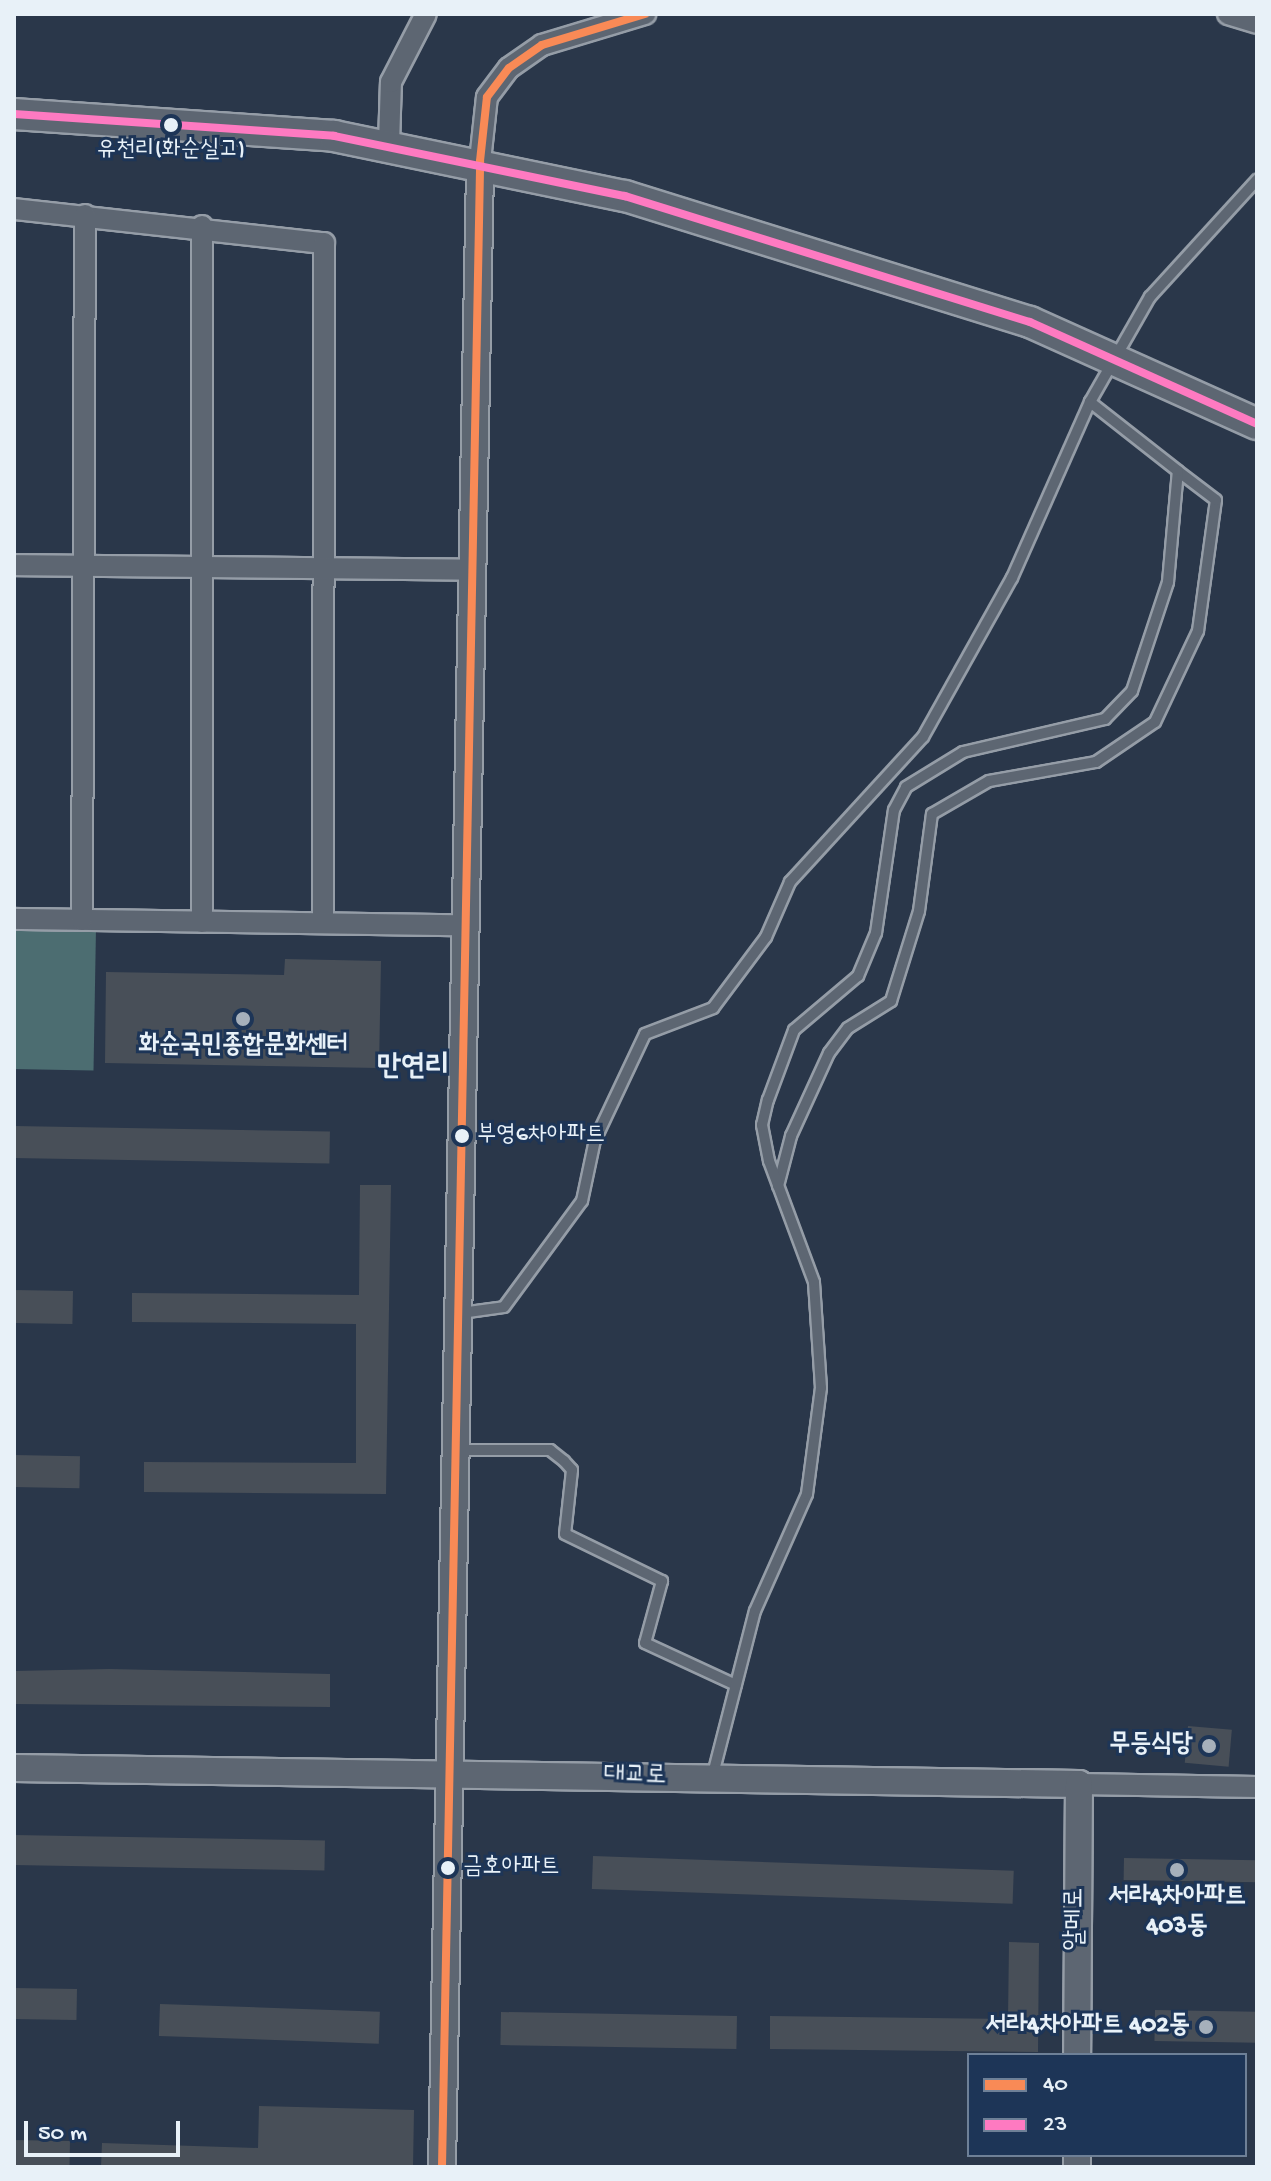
<!DOCTYPE html>
<html>
<head>
<meta charset="utf-8">
<style>
  body { margin:0 }
  #map { position:relative; width:1271px; height:2181px; overflow:hidden; background:#2a374a; font-family:"Gochi Hand","Poor Story",sans-serif }
  div>[style] { position:absolute }
  [style*='--x'] { left:calc(var(--x)*1px); top:calc(var(--y)*1px); width:calc(var(--w)*1px); rotate:calc(var(--a)*1deg) }
  .green>* { inset:0; background:#4c6d71; transform-origin:0 0 }
  .building>* { inset:0; background:#484f58; transform-origin:0 0 }
  .roads { filter:drop-shadow(2px 0 #959da7) drop-shadow(-2px 0 #959da7) drop-shadow(0 2px #959da7) drop-shadow(0 -2px #959da7) }
  .service>* { height:10px; margin:-5px; padding:0 5px; transform-origin:5px; border-radius:5px; background:#5d6672 }
  .minor>* { height:20px; margin:-10px; padding:0 10px; transform-origin:10px; border-radius:10px; background:#5d6672 }
  .tertiary>* { height:26px; margin:-13px; padding:0 13px; transform-origin:13px; border-radius:13px; background:#5d6672 }
  .secondary>* { height:30px; margin:-15px; padding:0 15px; transform-origin:15px; border-radius:15px; background:#5d6672 }
  .bus-1>* { height:8px; margin:-4px; padding:0 4px; transform-origin:4px; border-radius:4px; background:#f98a56 }
  .bus-2>* { height:8px; margin:-4px; padding:0 4px; transform-origin:4px; border-radius:4px; background:#fe7ac1 }
  .dots>* { width:22px; height:22px; translate:-50% -50%; box-sizing:border-box; border:4px solid #1d3557; border-radius:50% }
  span { translate:-50% -50%; white-space:nowrap; text-align:center; line-height:1.15; -webkit-text-stroke:6px #1d3557; paint-order:stroke }
  .bus-label { font-size:24px; color:#e8f1f8 }
  .left { translate:0 -50%; text-align:left }
  .poi-label { font-size:26px; color:#e8f1f8; font-weight:700 }
  .right { translate:-100% -50%; text-align:right }
  .street-label { font-size:26px; color:#e8f1f8 }
  .quarter-label { font-size:30px; color:#e8f1f8; font-weight:700 }
  .frame { position:absolute; inset:0; border:16px solid #e8f1f8; pointer-events:none }
  .legend { position:absolute; left:967px; top:2053px; width:280px; height:104px; box-sizing:border-box; background:#1d3557; border:2px solid #6e8097; margin:0; padding:10px 14px; list-style:none; font-size:24px; color:#e8f1f8 }
  .legend li { display:flex; align-items:center; gap:16px; height:40px }
  .legend b { width:40px; border:2px solid #6e8097 }
  .scale { position:absolute; left:24px; top:2121px; width:156px; height:36px; box-sizing:border-box; border:4px solid #e8f1f8; border-top:0; padding-left:10px; font-size:24px; line-height:28px; white-space:nowrap; color:#e8f1f8; -webkit-text-stroke:6px #1d3557; paint-order:stroke }
</style>
</head>
<body>
<div id="map">
  <div class="green">
    <div style="left:14px;top:927px;width:82px;height:142px;rotate:1deg"></div>
  </div>
  <div class="building">
    <div style="clip-path:polygon(285px 959px,381px 961px,379px 1068px,105px 1063px,106px 972px,284px 975px)"></div>
    <div style="left:14px;top:1126px;width:316px;height:32px;rotate:1deg"></div>
    <div style="clip-path:polygon(360px 1185px,391px 1185px,386px 1494px,144px 1492px,144px 1462px,356px 1463px,356px 1324px,132px 1322px,132px 1293px,359px 1295px)"></div>
    <div style="left:14px;top:1290px;width:59px;height:33px;rotate:1deg"></div>
    <div style="left:14px;top:1455px;width:66px;height:32px;rotate:1deg"></div>
    <div style="clip-path:polygon(109px 1669px,330px 1674px,330px 1707px,14px 1704px,14px 1671px)"></div>
    <div style="left:1188px;top:1726px;width:44px;height:37px;rotate:5deg"></div>
    <div style="left:14px;top:1835px;width:311px;height:30px;rotate:1deg"></div>
    <div style="left:593px;top:1856px;width:421px;height:33px;rotate:2deg"></div>
    <div style="left:1124px;top:1858px;width:133px;height:22px;rotate:1deg"></div>
    <div style="clip-path:polygon(1009px 1942px,1039px 1943px,1038px 2052px,770px 2049px,770px 2016px,1008px 2019px)"></div>
    <div style="left:14px;top:1988px;width:63px;height:31px;rotate:1deg"></div>
    <div style="left:160px;top:2004px;width:220px;height:32px;rotate:2deg"></div>
    <div style="left:1155px;top:2010px;width:102px;height:31px;rotate:1deg"></div>
    <div style="left:501px;top:2012px;width:236px;height:33px;rotate:1deg"></div>
    <div style="clip-path:polygon(259px 2106px,414px 2110px,413px 2167px,101px 2167px,102px 2143px,258px 2148px)"></div>
    <div style="left:14px;top:2140px;width:56px;height:27px;rotate:1deg"></div>
  </div>
  <div class="roads">
    <div class="service">
      <div style="--x:778;--y:1186;--w:52;--a:-75.4"></div>
      <div style="--x:791;--y:1136;--w:91;--a:-65.4"></div>
      <div style="--x:829;--y:1053;--w:31;--a:-53"></div>
      <div style="--x:848;--y:1028;--w:51;--a:-32.1"></div>
      <div style="--x:891;--y:1001;--w:94;--a:-72.7"></div>
      <div style="--x:919;--y:911;--w:98;--a:-82.4"></div>
      <div style="--x:932;--y:814;--w:66;--a:-30.1"></div>
      <div style="--x:989;--y:781;--w:109;--a:-10.1"></div>
      <div style="--x:1096;--y:762;--w:71;--a:-34.1"></div>
      <div style="--x:1155;--y:722;--w:101;--a:-64.7"></div>
      <div style="--x:1198;--y:631;--w:132;--a:-82.2"></div>
      <div style="--x:1216;--y:500;--w:48;--a:-142.7"></div>
      <div style="--x:461;--y:1313;--w:43;--a:-7.9"></div>
      <div style="--x:504;--y:1307;--w:132;--a:-53.7"></div>
      <div style="--x:582;--y:1201;--w:62;--a:-78"></div>
      <div style="--x:595;--y:1140;--w:117;--a:-64.7"></div>
      <div style="--x:645;--y:1034;--w:73;--a:-20.9"></div>
      <div style="--x:713;--y:1008;--w:89;--a:-53.3"></div>
      <div style="--x:766;--y:937;--w:60;--a:-66.4"></div>
      <div style="--x:790;--y:882;--w:197;--a:-47.5"></div>
      <div style="--x:923;--y:737;--w:182;--a:-60.8"></div>
      <div style="--x:1012;--y:578;--w:193;--a:-66.1"></div>
      <div style="--x:1090;--y:402;--w:121;--a:-60.3"></div>
      <div style="--x:1150;--y:297;--w:159;--a:-47.6"></div>
      <div style="--x:457;--y:1450;--w:93;--a:0"></div>
      <div style="--x:550;--y:1450;--w:18;--a:38"></div>
      <div style="--x:564;--y:1461;--w:12;--a:48"></div>
      <div style="--x:572;--y:1470;--w:64;--a:96.2"></div>
      <div style="--x:565;--y:1534;--w:108;--a:25.9"></div>
      <div style="--x:662;--y:1581;--w:64;--a:105.3"></div>
      <div style="--x:645;--y:1643;--w:100;--a:24.8"></div>
      <div style="--x:712;--y:1778;--w:172;--a:-75.6"></div>
      <div style="--x:755;--y:1611;--w:128;--a:-66"></div>
      <div style="--x:807;--y:1494;--w:107;--a:-82.5"></div>
      <div style="--x:821;--y:1388;--w:106;--a:-93.8"></div>
      <div style="--x:814;--y:1282;--w:129;--a:-110.4"></div>
      <div style="--x:769;--y:1161;--w:37;--a:-101"></div>
      <div style="--x:762;--y:1125;--w:26;--a:-77"></div>
      <div style="--x:768;--y:1100;--w:75;--a:-69.6"></div>
      <div style="--x:794;--y:1030;--w:84;--a:-40.2"></div>
      <div style="--x:858;--y:976;--w:47;--a:-67.3"></div>
      <div style="--x:876;--y:933;--w:124;--a:-81.7"></div>
      <div style="--x:894;--y:810;--w:26;--a:-62"></div>
      <div style="--x:906;--y:787;--w:67;--a:-31.6"></div>
      <div style="--x:963;--y:752;--w:146;--a:-13.1"></div>
      <div style="--x:1105;--y:719;--w:39;--a:-46"></div>
      <div style="--x:1132;--y:691;--w:115;--a:-71.7"></div>
      <div style="--x:1168;--y:582;--w:111;--a:-84.9"></div>
      <div style="--x:1178;--y:471;--w:112;--a:-141.9"></div>
    </div>
    <div class="minor">
      <div style="--x:1228;--y:14;--w:30;--a:17"></div>
      <div style="--x:389;--y:144;--w:62;--a:-88.2"></div>
      <div style="--x:391;--y:82;--w:76;--a:-62.8"></div>
      <div style="--x:480;--y:161;--w:64;--a:-83.8"></div>
      <div style="--x:487;--y:97;--w:36;--a:-53"></div>
      <div style="--x:509;--y:68;--w:40;--a:-34.9"></div>
      <div style="--x:542;--y:45;--w:108;--a:-16.8"></div>
      <div style="--x:14;--y:209;--w:312;--a:6.3"></div>
      <div style="--x:324;--y:243;--w:680;--a:90.08"></div>
      <div style="--x:14;--y:565;--w:454;--a:0.6"></div>
      <div style="--x:14;--y:919;--w:450;--a:0.8"></div>
      <div style="--x:82;--y:920;--w:705;--a:-89.76"></div>
      <div style="--x:202;--y:922;--w:696;--a:-90"></div>
      <div style="--x:1079;--y:1784;--w:178;--a:1"></div>
    </div>
    <div class="tertiary">
      <div style="--x:14;--y:1768;--w:1065;--a:0.86"></div>
      <div style="--x:1079;--y:1784;--w:271;--a:90.4"></div>
      <div style="--x:1077;--y:2155;--w:12;--a:90"></div>
      <div style="--x:442;--y:2167;--w:2006;--a:-88.91"></div>
    </div>
    <div class="secondary">
      <div style="--x:14;--y:114;--w:321;--a:3.9"></div>
      <div style="--x:334;--y:136;--w:297;--a:11.7"></div>
      <div style="--x:625;--y:196;--w:424;--a:17.3"></div>
      <div style="--x:1030;--y:322;--w:249;--a:24.2"></div>
    </div>
  </div>
  <div class="bus-1">
    <div style="--x:442;--y:2167;--w:2006;--a:-88.91"></div>
    <div style="--x:480;--y:161;--w:64;--a:-83.8"></div>
    <div style="--x:487;--y:97;--w:36;--a:-53"></div>
    <div style="--x:509;--y:68;--w:40;--a:-34.9"></div>
    <div style="--x:542;--y:45;--w:108;--a:-16.8"></div>
  </div>
  <div class="bus-2">
    <div style="--x:14;--y:114;--w:321;--a:3.9"></div>
    <div style="--x:334;--y:136;--w:297;--a:11.7"></div>
    <div style="--x:625;--y:196;--w:424;--a:17.3"></div>
    <div style="--x:1030;--y:322;--w:249;--a:24.2"></div>
  </div>
  <div class="dots">
    <div style="left:171px;top:125px;background:#e8f1f8"></div>
    <div style="left:243px;top:1019px;background:#a6b0bb"></div>
    <div style="left:462px;top:1136px;background:#e8f1f8"></div>
    <div style="left:1209px;top:1746px;background:#a6b0bb"></div>
    <div style="left:448px;top:1868px;background:#e8f1f8"></div>
    <div style="left:1177px;top:1870px;background:#a6b0bb"></div>
    <div style="left:1206px;top:2027px;background:#a6b0bb"></div>
  </div>
  <div class="bus-label">
    <span style="left:171px;top:151px">유천리(화순실고)</span>
    <span class="left" style="left:477px;top:1136px">부영6차아파트</span>
    <span class="left" style="left:463px;top:1868px">금호아파트</span>
  </div>
  <div class="poi-label">
    <span style="left:243px;top:1047px">화순국민종합문화센터</span>
    <span class="right" style="left:1193px;top:1746px">무등식당</span>
    <span style="left:1177px;top:1913px">서라4차아파트<br>403동</span>
    <span class="right" style="left:1190px;top:2027px">서라4차아파트 402동</span>
  </div>
  <div class="street-label">
    <span style="left:635px;top:1777px;rotate:2deg">대교로</span>
    <span style="left:1077px;top:1919px;rotate:-90deg">알메로</span>
  </div>
  <div class="quarter-label">
    <span style="left:413px;top:1069px">만연리</span>
  </div>
  <div class="frame"></div>
  <ul class="legend">
  <li><b style="height:10px;background:#f98a56"></b>40</li>
  <li><b style="height:10px;background:#fe7ac1"></b>23</li>
  </ul>
  <div class="scale">50 m</div>
</div>
</body>
</html>
